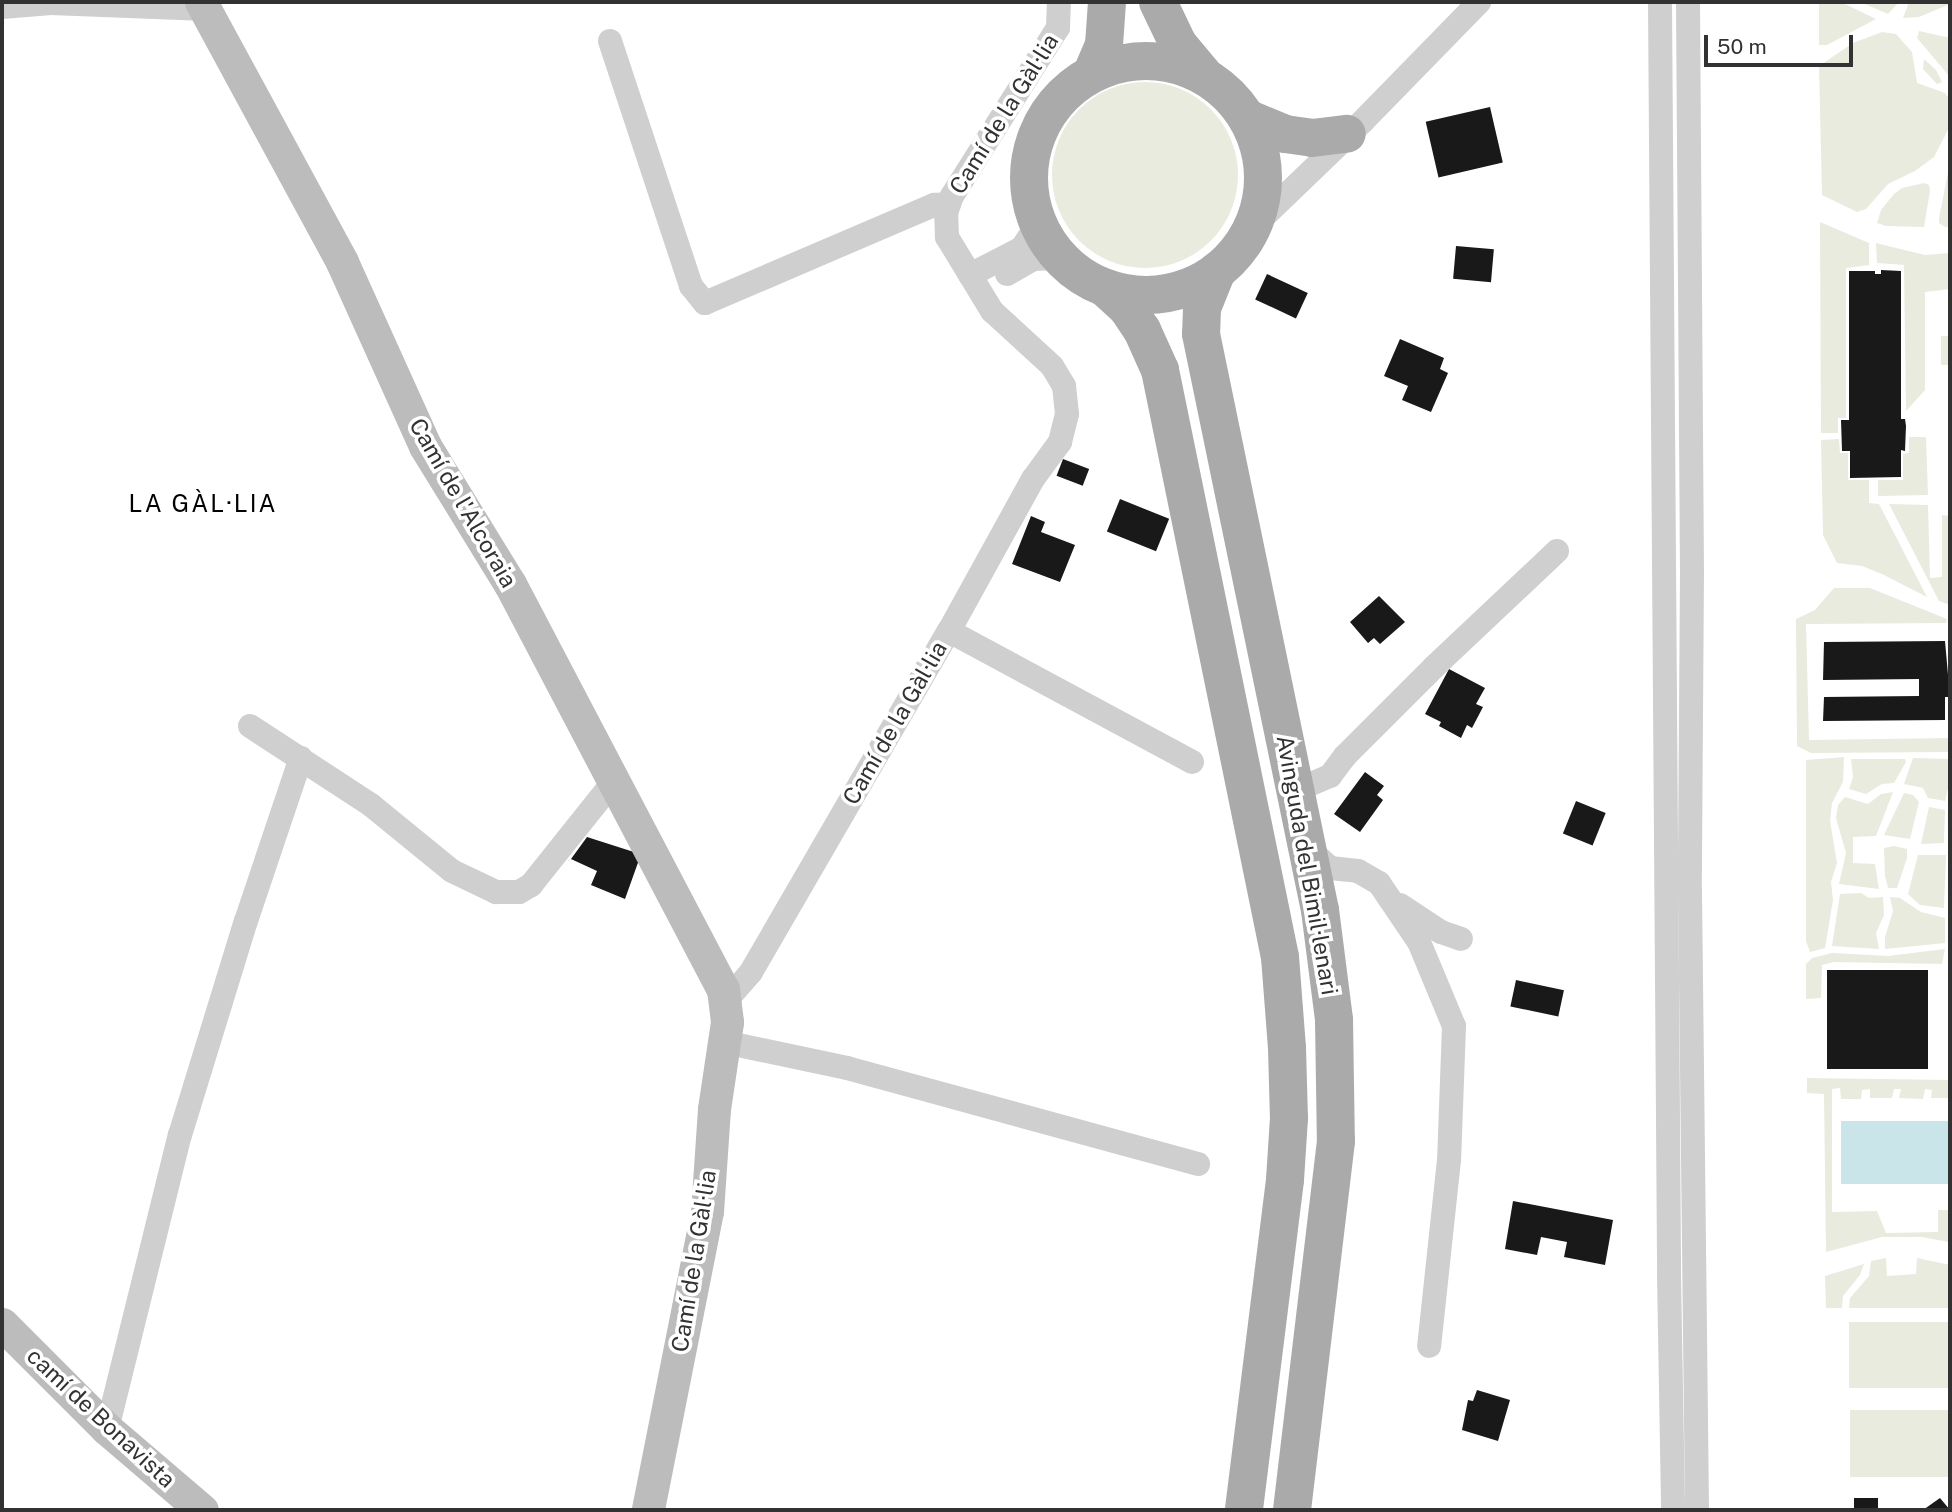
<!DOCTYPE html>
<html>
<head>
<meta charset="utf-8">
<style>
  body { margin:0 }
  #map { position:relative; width:1952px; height:1512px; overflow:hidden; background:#fff; font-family:"Public Sans",sans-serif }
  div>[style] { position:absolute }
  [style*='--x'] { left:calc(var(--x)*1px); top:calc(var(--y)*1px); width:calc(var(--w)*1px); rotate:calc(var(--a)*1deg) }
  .green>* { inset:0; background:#e9ebde; transform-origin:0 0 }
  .round { border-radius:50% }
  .water>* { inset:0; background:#c9e5e9; transform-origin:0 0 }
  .building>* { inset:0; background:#191919; transform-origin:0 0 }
  .street>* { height:24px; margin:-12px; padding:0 12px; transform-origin:12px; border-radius:12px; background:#cfcfcf }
  .secondary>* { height:33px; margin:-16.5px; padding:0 16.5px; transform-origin:16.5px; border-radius:16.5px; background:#bcbcbc }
  .primary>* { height:38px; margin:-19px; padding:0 19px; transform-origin:19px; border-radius:19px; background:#aaa }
  .primary>.ring { margin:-19px; padding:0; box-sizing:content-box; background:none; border:38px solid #aaa; border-radius:50% }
  span { translate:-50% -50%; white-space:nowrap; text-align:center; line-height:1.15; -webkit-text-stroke:7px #fff; paint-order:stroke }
  .street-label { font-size:23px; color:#323232 }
  .neighbourhood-label { font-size:24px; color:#000; letter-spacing:2px }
  .frame { position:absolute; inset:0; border:4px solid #323232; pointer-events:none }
  .scale { position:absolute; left:1704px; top:35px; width:149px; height:32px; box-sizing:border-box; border:4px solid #323232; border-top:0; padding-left:9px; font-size:21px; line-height:24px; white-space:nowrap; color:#323232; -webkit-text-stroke:5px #fff; paint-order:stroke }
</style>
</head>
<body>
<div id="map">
  <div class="green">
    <div style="clip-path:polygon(1819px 2px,1841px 2px,1876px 19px,1827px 45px,1819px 45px)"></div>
    <div style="clip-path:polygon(1860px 2px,1899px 2px,1888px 14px)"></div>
    <div style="clip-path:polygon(1909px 2px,1950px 2px,1950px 4px,1919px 17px,1903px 18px)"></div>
    <div style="clip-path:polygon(1919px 31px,1950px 38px,1950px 77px,1917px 38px)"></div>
    <div style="clip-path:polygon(1882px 32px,1896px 34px,1912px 52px,1917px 83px,1945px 93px,1950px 100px,1950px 126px,1934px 157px,1915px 171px,1888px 184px,1866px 209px,1857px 212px,1822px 195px,1819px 66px,1853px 43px)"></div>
    <div style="clip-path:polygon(1924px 59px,1936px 70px,1942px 82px,1937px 84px,1923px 69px)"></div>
    <div class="round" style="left:1052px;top:82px;width:186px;height:186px"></div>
    <div style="clip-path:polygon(1950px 163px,1950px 227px,1945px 227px,1939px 223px,1939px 218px)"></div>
    <div style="clip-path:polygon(1924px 183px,1929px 185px,1930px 191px,1924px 227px,1886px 226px,1877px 223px,1881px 210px,1894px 194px,1902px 188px)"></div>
    <div style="clip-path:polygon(1820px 222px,1869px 243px,1869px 265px,1846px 268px,1846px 418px,1838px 418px,1838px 433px,1821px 433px)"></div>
    <div style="clip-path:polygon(1876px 243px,1925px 255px,1950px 253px,1950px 289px,1925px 292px,1925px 390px,1906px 411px,1904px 265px,1877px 263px)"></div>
    <div style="left:1950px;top:336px;width:29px;height:9px;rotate:90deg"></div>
    <div style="clip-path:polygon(1909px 437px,1926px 437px,1928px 495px,1878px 496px,1878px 480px,1903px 480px,1903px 454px,1909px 453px)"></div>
    <div style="clip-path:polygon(1839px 439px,1840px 453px,1848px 453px,1848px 480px,1869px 480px,1869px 503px,1879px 504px,1927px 597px,1882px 574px,1862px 566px,1837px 563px,1823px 535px,1821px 440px)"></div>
    <div style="clip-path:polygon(1889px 504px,1928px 505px,1930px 578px,1942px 577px,1942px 515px,1950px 516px,1950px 605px,1939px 601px)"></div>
    <div style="clip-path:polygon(1834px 588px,1870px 588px,1947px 619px,1946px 623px,1806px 624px,1809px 740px,1950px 738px,1950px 752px,1811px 753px,1797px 746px,1796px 619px,1815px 610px)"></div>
    <div style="clip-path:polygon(1844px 757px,1843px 782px,1832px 803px,1830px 821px,1837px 863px,1831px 882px,1833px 900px,1825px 948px,1810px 952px,1806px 941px,1806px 760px)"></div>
    <div style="clip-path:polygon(1913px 758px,1950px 759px,1950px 780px,1945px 801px,1928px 798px,1923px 788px,1904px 784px)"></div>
    <div style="clip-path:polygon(1851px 759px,1905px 759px,1906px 762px,1894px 783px,1882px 784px,1866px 794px,1849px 789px,1853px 777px)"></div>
    <div style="clip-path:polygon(1893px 792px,1876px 836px,1853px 837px,1853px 863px,1875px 864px,1879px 889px,1839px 884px,1846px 853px,1836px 818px,1838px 805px,1845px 797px,1868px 804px,1881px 794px)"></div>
    <div style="clip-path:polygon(1904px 793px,1913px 795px,1919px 802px,1910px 839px,1884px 835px)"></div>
    <div style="clip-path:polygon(1929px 807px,1945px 810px,1944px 843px,1921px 844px)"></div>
    <div style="clip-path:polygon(1894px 846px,1907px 849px,1907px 858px,1897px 888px,1888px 888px,1885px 876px,1884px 848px)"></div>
    <div style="clip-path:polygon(1918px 855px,1946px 855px,1944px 908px,1920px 905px,1908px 894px)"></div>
    <div style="clip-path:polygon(1861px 893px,1869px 898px,1883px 897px,1884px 915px,1876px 933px,1879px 949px,1832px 946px,1840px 894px)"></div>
    <div style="clip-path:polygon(1890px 897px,1900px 898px,1921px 912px,1945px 918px,1945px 943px,1885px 949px,1885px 937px,1893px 911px)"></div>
    <div style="clip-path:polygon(1945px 949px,1942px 964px,1834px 962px,1822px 965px,1821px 998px,1806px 999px,1806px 964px,1812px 958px,1832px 953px,1888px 956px)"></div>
    <div style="clip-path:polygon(1807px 1078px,1950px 1080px,1950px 1098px,1931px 1098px,1932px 1090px,1925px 1089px,1923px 1099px,1899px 1098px,1901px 1089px,1894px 1089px,1892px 1098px,1870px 1098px,1870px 1089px,1862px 1090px,1861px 1099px,1841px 1099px,1840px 1088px,1832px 1089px,1832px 1212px,1877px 1211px,1886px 1233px,1938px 1232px,1938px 1210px,1950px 1210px,1948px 1242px,1922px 1237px,1882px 1237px,1826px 1252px,1824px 1094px,1807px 1093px)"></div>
    <div style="clip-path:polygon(1886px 1258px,1887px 1276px,1916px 1274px,1917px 1258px,1950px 1265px,1950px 1308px,1849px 1308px,1850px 1298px,1869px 1276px,1871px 1261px)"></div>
    <div style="clip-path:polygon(1864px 1264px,1860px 1275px,1843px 1296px,1842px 1308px,1826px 1308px,1825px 1276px)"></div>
    <div style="left:1950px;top:1322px;width:66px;height:101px;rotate:90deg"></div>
    <div style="left:1950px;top:1410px;width:67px;height:100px;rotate:90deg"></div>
  </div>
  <div class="water">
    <div style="left:1841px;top:1121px;width:109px;height:63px"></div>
  </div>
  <div class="building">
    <div style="left:1490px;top:107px;width:57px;height:66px;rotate:77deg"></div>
    <div style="left:1456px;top:246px;width:38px;height:33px;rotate:5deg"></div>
    <div style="clip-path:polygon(1881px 270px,1901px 271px,1901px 419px,1905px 419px,1906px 426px,1905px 451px,1901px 450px,1901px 477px,1850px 478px,1850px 451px,1842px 451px,1841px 420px,1849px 420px,1849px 271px,1875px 271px,1875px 274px,1881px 274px)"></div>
    <div style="left:1267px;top:274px;width:45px;height:28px;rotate:25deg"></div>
    <div style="clip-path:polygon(1400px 339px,1444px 358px,1440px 369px,1448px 373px,1431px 412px,1402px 400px,1408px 386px,1384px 376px)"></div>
    <div style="left:1063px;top:459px;width:28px;height:18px;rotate:21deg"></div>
    <div style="left:1120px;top:499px;width:53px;height:35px;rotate:22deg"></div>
    <div style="clip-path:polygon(1031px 516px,1045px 522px,1041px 532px,1075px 545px,1060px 582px,1012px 564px)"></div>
    <div style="clip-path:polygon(1379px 596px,1405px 622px,1380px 644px,1374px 638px,1368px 643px,1350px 622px)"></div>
    <div style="clip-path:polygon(1945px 641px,1950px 697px,1945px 697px,1945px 720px,1823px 721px,1824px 697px,1919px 696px,1919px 679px,1823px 680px,1824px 642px)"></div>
    <div style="clip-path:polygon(1449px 669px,1485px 688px,1476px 704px,1483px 707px,1472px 728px,1467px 725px,1461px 738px,1439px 726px,1441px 722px,1425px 714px)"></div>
    <div style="clip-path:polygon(1365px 772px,1384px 786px,1377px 795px,1383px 800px,1360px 832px,1334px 814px)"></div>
    <div style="left:1576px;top:801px;width:32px;height:35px;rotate:22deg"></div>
    <div style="clip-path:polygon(587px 837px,637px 853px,640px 857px,625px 899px,591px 885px,597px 871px,571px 859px)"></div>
    <div style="left:1928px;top:970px;width:99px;height:101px;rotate:90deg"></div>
    <div style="left:1516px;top:980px;width:49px;height:27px;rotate:12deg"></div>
    <div style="clip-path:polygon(1513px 1201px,1613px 1220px,1605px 1265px,1564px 1257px,1567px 1242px,1541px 1237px,1537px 1255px,1505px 1249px)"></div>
    <div style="clip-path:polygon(1477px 1390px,1510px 1400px,1498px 1441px,1462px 1430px,1468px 1400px,1473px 1401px)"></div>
    <div style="left:1854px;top:1498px;width:24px;height:12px"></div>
    <div style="clip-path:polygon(1940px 1498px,1950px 1510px,1923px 1510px)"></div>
  </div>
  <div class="street">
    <div style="--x:1660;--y:2;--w:1273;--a:89.59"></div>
    <div style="--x:1669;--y:1275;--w:235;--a:89"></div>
    <div style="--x:1688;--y:2;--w:570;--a:89.6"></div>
    <div style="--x:1692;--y:572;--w:320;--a:90.4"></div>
    <div style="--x:1690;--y:892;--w:618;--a:89.35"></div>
    <div style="--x:2;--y:7;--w:49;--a:-4.7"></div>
    <div style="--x:51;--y:3;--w:155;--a:2.2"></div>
    <div style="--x:610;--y:41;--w:258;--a:71.7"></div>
    <div style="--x:691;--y:286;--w:22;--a:51"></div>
    <div style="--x:705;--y:303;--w:249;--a:-23.2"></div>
    <div style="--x:934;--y:205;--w:15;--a:-4"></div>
    <div style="--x:1252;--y:228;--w:153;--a:-43.9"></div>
    <div style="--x:1362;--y:122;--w:168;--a:-45.7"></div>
    <div style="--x:1007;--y:274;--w:30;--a:-30"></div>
    <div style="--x:1033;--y:259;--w:25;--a:-2"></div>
    <div style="--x:970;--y:275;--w:59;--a:-27.4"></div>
    <div style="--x:1022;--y:248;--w:30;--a:-57"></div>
    <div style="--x:949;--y:631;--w:276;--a:28.3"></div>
    <div style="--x:250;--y:726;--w:145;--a:33.1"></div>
    <div style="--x:371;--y:805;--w:104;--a:39.2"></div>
    <div style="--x:452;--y:871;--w:49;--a:25.5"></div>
    <div style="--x:496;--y:892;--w:23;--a:0"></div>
    <div style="--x:519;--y:892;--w:14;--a:-30"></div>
    <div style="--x:531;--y:885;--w:133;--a:-51.4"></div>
    <div style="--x:1293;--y:778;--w:19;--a:18"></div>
    <div style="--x:1311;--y:784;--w:21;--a:-23"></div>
    <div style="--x:1330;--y:776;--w:25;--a:-53"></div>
    <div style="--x:1345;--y:756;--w:126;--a:-45"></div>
    <div style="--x:1434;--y:667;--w:169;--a:-43.3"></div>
    <div style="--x:1308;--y:848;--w:30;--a:42"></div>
    <div style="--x:1330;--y:868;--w:28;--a:6"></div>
    <div style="--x:1358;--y:871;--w:24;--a:30"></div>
    <div style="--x:1379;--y:883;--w:71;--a:55.9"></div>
    <div style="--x:1419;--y:942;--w:91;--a:67.4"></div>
    <div style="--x:1454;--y:1026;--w:134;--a:92.1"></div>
    <div style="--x:1449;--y:1160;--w:187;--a:96.1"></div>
    <div style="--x:1400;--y:905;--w:49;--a:33.4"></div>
    <div style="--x:1441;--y:932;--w:21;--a:19"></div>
    <div style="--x:725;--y:1002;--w:40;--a:-49"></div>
    <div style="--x:751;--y:972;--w:394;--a:-59.9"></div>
    <div style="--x:949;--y:631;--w:174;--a:-61.1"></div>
    <div style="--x:1033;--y:479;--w:46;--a:-53.9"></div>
    <div style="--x:1060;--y:442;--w:29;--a:-76"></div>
    <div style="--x:1067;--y:414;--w:28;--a:-96"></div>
    <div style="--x:1064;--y:386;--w:23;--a:-121"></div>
    <div style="--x:1052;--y:366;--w:81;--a:-137.5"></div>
    <div style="--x:992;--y:311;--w:87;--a:-121.3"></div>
    <div style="--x:947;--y:237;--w:24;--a:-92"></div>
    <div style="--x:946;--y:213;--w:18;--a:-71"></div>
    <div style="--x:952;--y:196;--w:199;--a:-57.8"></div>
    <div style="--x:1058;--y:28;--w:26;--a:-88"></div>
    <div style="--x:724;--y:1042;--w:126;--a:11.9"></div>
    <div style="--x:847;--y:1068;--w:364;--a:15.3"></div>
    <div style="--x:107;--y:1429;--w:303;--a:-76.1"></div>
    <div style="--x:180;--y:1135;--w:224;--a:-72.9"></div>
    <div style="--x:246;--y:921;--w:172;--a:-71.4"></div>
  </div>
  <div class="secondary">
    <div style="--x:201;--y:2;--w:296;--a:61.5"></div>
    <div style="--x:342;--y:262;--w:202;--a:65.7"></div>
    <div style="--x:425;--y:446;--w:162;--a:58.4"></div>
    <div style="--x:510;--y:584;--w:458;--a:62.3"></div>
    <div style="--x:723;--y:989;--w:33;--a:83"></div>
    <div style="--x:727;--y:1022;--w:88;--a:98.5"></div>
    <div style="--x:714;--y:1109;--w:102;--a:93.9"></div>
    <div style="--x:707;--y:1211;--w:305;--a:101.2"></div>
    <div style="--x:2;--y:1324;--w:148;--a:45"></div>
    <div style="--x:107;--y:1429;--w:125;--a:40.5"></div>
  </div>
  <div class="primary">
    <div style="--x:1158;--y:2;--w:47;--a:64.5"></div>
    <div style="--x:1178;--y:44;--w:40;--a:50"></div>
    <div class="ring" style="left:1029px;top:61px;width:196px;height:196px"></div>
    <div style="--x:1092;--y:73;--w:30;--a:-67"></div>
    <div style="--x:1104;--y:45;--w:43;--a:-86"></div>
    <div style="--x:1247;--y:118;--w:41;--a:22.8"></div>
    <div style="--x:1285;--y:134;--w:27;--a:8"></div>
    <div style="--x:1312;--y:138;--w:35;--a:-7"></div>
    <div style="--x:1217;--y:271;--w:40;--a:112"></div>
    <div style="--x:1202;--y:308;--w:26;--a:92"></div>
    <div style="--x:1201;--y:334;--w:588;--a:78.33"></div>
    <div style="--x:1320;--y:910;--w:111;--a:82.7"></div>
    <div style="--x:1334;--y:1020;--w:121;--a:89.1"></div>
    <div style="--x:1336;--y:1141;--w:372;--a:96.8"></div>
    <div style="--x:1105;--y:288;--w:30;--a:42"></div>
    <div style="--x:1127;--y:308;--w:27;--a:56"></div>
    <div style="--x:1142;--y:330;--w:44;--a:65.8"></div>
    <div style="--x:1160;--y:370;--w:599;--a:78.45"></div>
    <div style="--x:1280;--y:957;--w:91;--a:85.6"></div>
    <div style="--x:1287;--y:1048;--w:70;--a:88.4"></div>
    <div style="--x:1289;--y:1118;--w:62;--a:93.7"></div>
    <div style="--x:1285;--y:1180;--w:333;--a:97.1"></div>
  </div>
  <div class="street-label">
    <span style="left:1004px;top:114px;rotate:-58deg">Camí de la Gàl·lia</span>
    <span style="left:463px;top:503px;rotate:60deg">Camí de l'Alcoraia</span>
    <span style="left:895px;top:723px;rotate:-60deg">Camí de la Gàl·lia</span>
    <span style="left:1307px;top:865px;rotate:80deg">Avinguda del Bimil·lenari</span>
    <span style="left:694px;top:1261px;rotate:-81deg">Camí de la Gàl·lia</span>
    <span style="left:101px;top:1418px;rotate:43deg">camí de Bonavista</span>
  </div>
  <div class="neighbourhood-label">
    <span style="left:203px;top:504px">LA GÀL·LIA</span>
  </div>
  <div class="frame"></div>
  <div class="scale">50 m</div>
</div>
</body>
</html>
